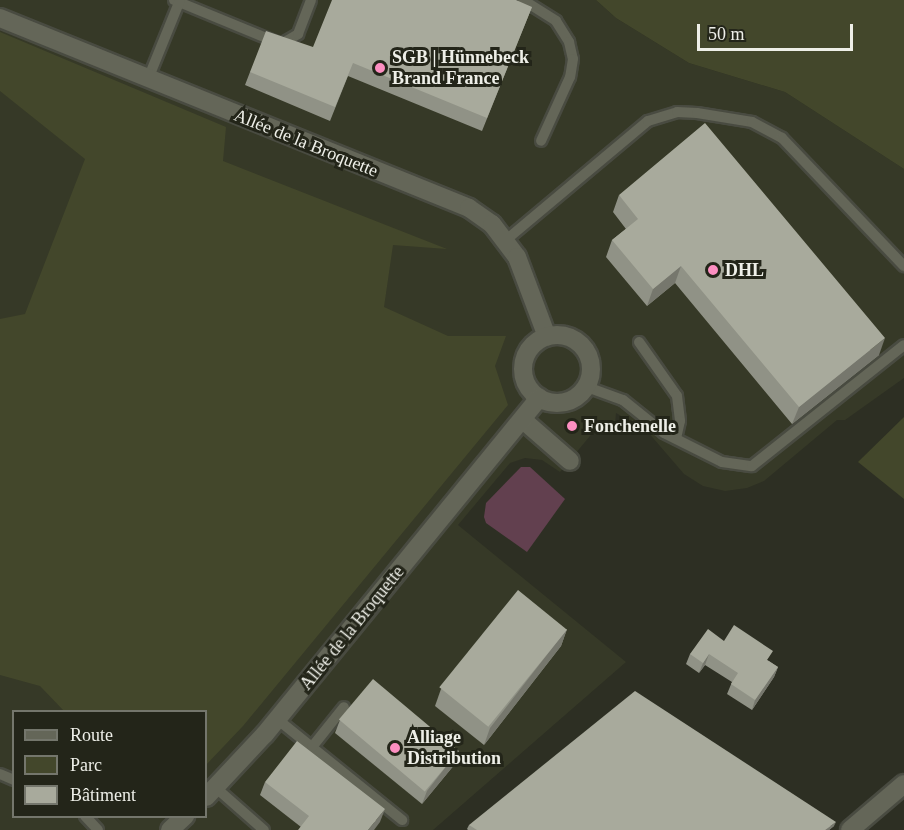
<!DOCTYPE html>
<html>
<head>
<meta charset="utf-8">
<style>
  body { margin:0 }
  #map { position:relative; width:904px; height:830px; overflow:hidden; background:#2d2f23; font-family:Georgia,serif }
  div>[style] { position:absolute }
  [style*='--x'] { left:calc(var(--x)*1px); top:calc(var(--y)*1px); width:calc(var(--w)*1px); rotate:calc(var(--a)*1deg) }
  .built>* { inset:0; background:#363927 }
  .green>* { inset:0; background:#43472b }
  .water>* { inset:0; background:#62404f }
  .roads { filter:drop-shadow(2px 0 #494b41) drop-shadow(-2px 0 #494b41) drop-shadow(0 2px #494b41) drop-shadow(0 -2px #494b41) }
  .lane>* { height:10px; margin:-5px; padding:0 5px; transform-origin:5px; border-radius:5px; background:#646658 }
  .street>* { height:18px; margin:-9px; padding:0 9px; transform-origin:9px; border-radius:9px; background:#646658 }
  .street>.ring { margin:-9px; padding:0; box-sizing:content-box; background:none; border:18px solid #646658; border-radius:50% }
  .wall>* { inset:0; background:#909286 }
  .shaded-wall>* { inset:0; background:#76776d }
  .building>* { inset:0; background:#a8aa9c; transform-origin:0 0 }
  .dots>* { width:16px; height:16px; translate:-50% -50%; box-sizing:border-box; border:3px solid #232519; border-radius:50% }
  span { translate:-50% -50%; white-space:nowrap; text-align:center; line-height:1.15; -webkit-text-stroke:6px #232519; paint-order:stroke }
  .poi-label { font-size:18px; color:#eeefe8; font-weight:700 }
  .left { translate:0 -50%; text-align:left }
  .street-label { font-size:18px; color:#eeefe8 }
  .legend { position:absolute; left:12px; top:710px; width:195px; height:108px; box-sizing:border-box; background:#232519; border:2px solid #74766c; margin:0; padding:8px 10px; list-style:none; font-size:18px; color:#eeefe8 }
  .legend li { display:flex; align-items:center; gap:12px; height:30px }
  .legend b { width:30px; border:2px solid #74766c }
  .scale { position:absolute; left:697px; top:24px; width:156px; height:27px; box-sizing:border-box; border:3px solid #eeefe8; border-top:0; padding-left:8px; font-size:18px; line-height:21px; white-space:nowrap; color:#eeefe8; -webkit-text-stroke:4px #232519; paint-order:stroke }
</style>
</head>
<body>
<div id="map">
  <div class="built">
    <div style="clip-path:polygon(evenodd,0 0,596px 0,616px 18px,689px 63px,785px 92px,904px 169px,904px 378px,845px 420px,837px 420px,764px 481px,747px 488px,725px 491px,703px 486px,684px 474px,647px 431px,616px 413px,615px 425px,600px 424px,560px 472px,542px 460px,525px 458px,510px 463px,458px 525px,626px 662px,433px 830px,0 830px,0 0,14px 712px,206px 712px,206px 816px,14px 816px,14px 712px)"></div>
  </div>
  <div class="green">
    <div style="clip-path:polygon(596px 0,904px 0,904px 169px,785px 92px,689px 63px,616px 18px)"></div>
    <div style="clip-path:polygon(0 32px,226px 127px,223px 161px,447px 249px,393px 245px,384px 307px,448px 336px,506px 336px,495px 366px,508px 405px,243px 726px,206px 765px,206px 712px,64px 711px,40px 686px,0 675px,0 319px,25px 314px,85px 159px,0 91px)"></div>
    <div style="clip-path:polygon(904px 417px,904px 499px,858px 462px)"></div>
  </div>
  <div class="water">
    <div style="clip-path:polygon(521px 467px,530px 467px,565px 499px,527px 552px,486px 523px,484px 517px,486px 503px)"></div>
  </div>
  <div class="roads">
    <div class="lane">
      <div style="--x:174;--y:0;--w:116;--a:22.4"></div>
      <div style="--x:281;--y:44;--w:20;--a:-30"></div>
      <div style="--x:298;--y:34;--w:36;--a:-69"></div>
      <div style="--x:523;--y:0;--w:39;--a:32"></div>
      <div style="--x:556;--y:21;--w:25;--a:58"></div>
      <div style="--x:569;--y:42;--w:17;--a:77"></div>
      <div style="--x:573;--y:59;--w:18;--a:99"></div>
      <div style="--x:570;--y:77;--w:70;--a:114.4"></div>
      <div style="--x:148;--y:79;--w:85;--a:-67.9"></div>
      <div style="--x:506;--y:240;--w:185;--a:-40"></div>
      <div style="--x:648;--y:121;--w:30;--a:-17"></div>
      <div style="--x:677;--y:112;--w:20;--a:3"></div>
      <div style="--x:697;--y:113;--w:56;--a:9.3"></div>
      <div style="--x:752;--y:122;--w:34;--a:28"></div>
      <div style="--x:782;--y:138;--w:177;--a:46.4"></div>
      <div style="--x:639;--y:342;--w:66;--a:54.9"></div>
      <div style="--x:677;--y:396;--w:25;--a:83"></div>
      <div style="--x:680;--y:421;--w:18;--a:103"></div>
      <div style="--x:587;--y:387;--w:38;--a:20"></div>
      <div style="--x:623;--y:400;--w:53;--a:38.8"></div>
      <div style="--x:664;--y:433;--w:65;--a:26.6"></div>
      <div style="--x:722;--y:462;--w:30;--a:8"></div>
      <div style="--x:752;--y:466;--w:194;--a:-38.5"></div>
      <div style="--x:277;--y:719;--w:161;--a:38.9"></div>
      <div style="--x:312;--y:747;--w:51;--a:-51.3"></div>
      <div style="--x:0;--y:774;--w:15;--a:23"></div>
      <div style="--x:215;--y:787;--w:65;--a:41.3"></div>
      <div style="--x:85;--y:816;--w:19;--a:47"></div>
    </div>
    <div class="street">
      <div style="--x:0;--y:18;--w:506;--a:22.05"></div>
      <div style="--x:469;--y:208;--w:28;--a:35"></div>
      <div style="--x:492;--y:224;--w:41;--a:52.9"></div>
      <div style="--x:517;--y:257;--w:85;--a:69.4"></div>
      <div class="ring" style="left:523px;top:335px;width:50px;height:50px"></div>
      <div style="--x:523;--y:420;--w:62;--a:41.1"></div>
      <div style="--x:206;--y:797;--w:86;--a:-46.9"></div>
      <div style="--x:265;--y:734;--w:434;--a:-50.8"></div>
      <div style="--x:170;--y:830;--w:21;--a:-43"></div>
      <div style="--x:850;--y:830;--w:71;--a:-40.4"></div>
    </div>
  </div>
  <div class="wall">
    <div style="clip-path:polygon(532px 7px,482px 131px,348px 76px,330px 121px,245px 85px,250px 72px,313px 47px)"></div>
    <div style="clip-path:polygon(619px 195px,879px 355px,792px 424px,675px 283px,647px 306px,606px 257px,612px 240px,626px 229px,613px 212px)"></div>
    <div style="clip-path:polygon(567px 629px,561px 646px,484px 745px,435px 706px,441px 689px)"></div>
    <div style="clip-path:polygon(724px 641px,769px 661px,778px 667px,774px 677px,752px 710px,727px 694px,732px 682px,705px 665px,699px 673px,686px 664px,690px 654px)"></div>
    <div style="clip-path:polygon(340px 720px,455px 764px,422px 804px,335px 733px)"></div>
    <div style="clip-path:polygon(265px 782px,380px 822px,301px 827px,260px 795px)"></div>
    <div style="clip-path:polygon(469px 825px,834px 826px,829px 830px,468px 830px,467px 829px)"></div>
  </div>
  <div class="shaded-wall">
    <div style="clip-path:polygon(681px 266px,675px 283px,647px 306px,653px 289px)"></div>
    <div style="clip-path:polygon(885px 338px,879px 355px,792px 424px,799px 407px)"></div>
    <div style="clip-path:polygon(567px 629px,561px 646px,484px 745px,490px 728px)"></div>
    <div style="clip-path:polygon(709px 654px,705px 665px,699px 673px,703px 663px)"></div>
    <div style="clip-path:polygon(778px 667px,774px 677px,752px 710px,755px 700px)"></div>
    <div style="clip-path:polygon(459px 750px,455px 764px,422px 804px,427px 791px)"></div>
    <div style="clip-path:polygon(385px 809px,380px 822px,374px 830px,368px 830px)"></div>
    <div style="clip-path:polygon(836px 822px,834px 826px,829px 830px,825px 830px)"></div>
  </div>
  <div class="building">
    <div style="clip-path:polygon(332px 0,516px 0,532px 7px,487px 118px,353px 63px,335px 107px,250px 72px,266px 31px,313px 47px)"></div>
    <div style="clip-path:polygon(705px 123px,885px 338px,799px 407px,681px 266px,653px 289px,612px 240px,638px 219px,619px 195px)"></div>
    <div style="left:518px;top:590px;width:63px;height:125px;rotate:39deg"></div>
    <div style="clip-path:polygon(734px 625px,773px 651px,767px 660px,778px 667px,755px 700px,731px 684px,738px 673px,709px 654px,703px 663px,690px 654px,708px 629px,724px 641px)"></div>
    <div style="left:373px;top:679px;width:112px;height:53px;rotate:40deg"></div>
    <div style="clip-path:polygon(635px 691px,836px 822px,825px 830px,477px 830px,469px 825px)"></div>
    <div style="clip-path:polygon(297px 741px,385px 809px,368px 830px,298px 830px,309px 816px,265px 782px)"></div>
  </div>
  <div class="dots">
    <div style="left:380px;top:68px;background:#fc8fc1"></div>
    <div style="left:713px;top:270px;background:#fc8fc1"></div>
    <div style="left:572px;top:426px;background:#fc8fc1"></div>
    <div style="left:395px;top:748px;background:#fc8fc1"></div>
  </div>
  <div class="poi-label">
    <span class="left" style="left:392px;top:68px">SGB | Hünnebeck<br>Brand France</span>
    <span class="left" style="left:725px;top:270px">DHL</span>
    <span class="left" style="left:584px;top:426px">Fonchenelle</span>
    <span class="left" style="left:407px;top:748px">Alliage<br>Distribution</span>
  </div>
  <div class="street-label">
    <span style="left:306px;top:143px;rotate:22deg">Allée de la Broquette</span>
    <span style="left:352px;top:628px;rotate:-51deg">Allée de la Broquette</span>
  </div>
  <ul class="legend">
  <li><b style="height:8px;background:#646658"></b>Route</li>
  <li><b style="height:16px;background:#43472b"></b>Parc</li>
  <li><b style="height:16px;background:#a8aa9c"></b>Bâtiment</li>
  </ul>
  <div class="scale">50 m</div>
</div>
</body>
</html>
